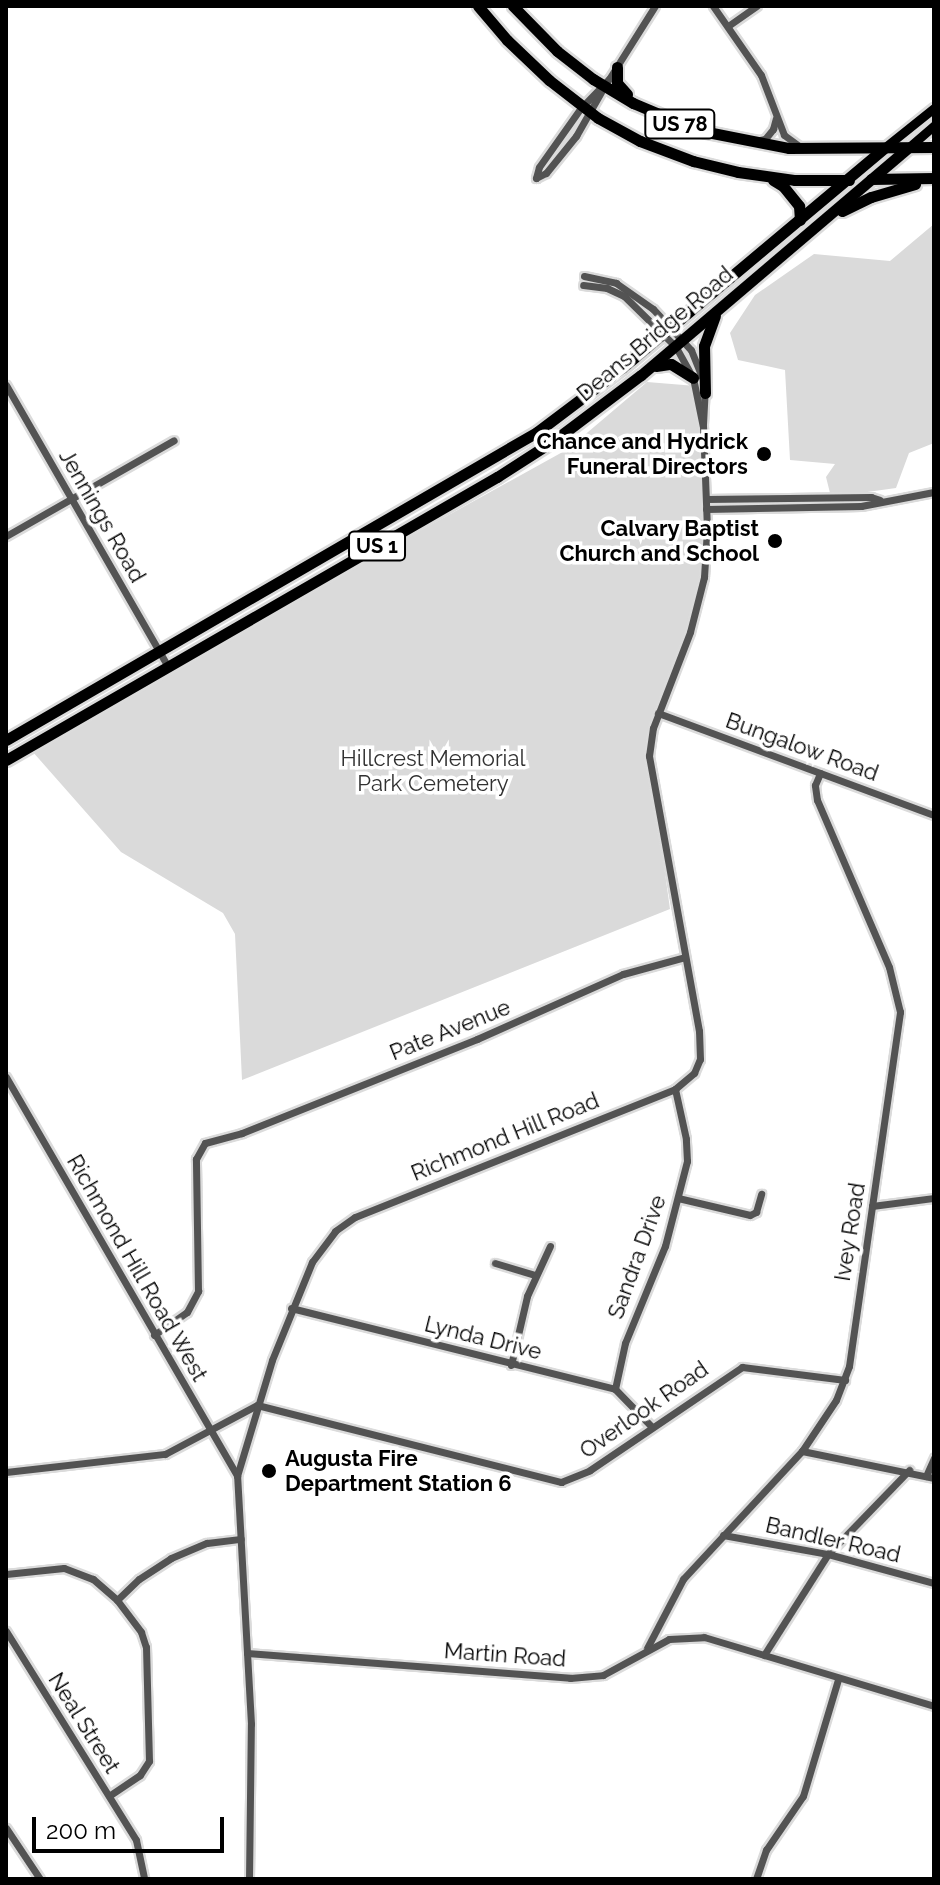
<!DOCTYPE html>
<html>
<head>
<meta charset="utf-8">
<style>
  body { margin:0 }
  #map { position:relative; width:940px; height:1885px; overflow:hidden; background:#fff; font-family:Raleway,sans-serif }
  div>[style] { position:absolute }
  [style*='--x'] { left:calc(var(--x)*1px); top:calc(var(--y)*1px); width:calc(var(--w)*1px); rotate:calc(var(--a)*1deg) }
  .green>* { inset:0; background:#dadada }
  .roads { filter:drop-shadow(2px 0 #dbdbdb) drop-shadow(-2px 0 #dbdbdb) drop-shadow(0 2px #dbdbdb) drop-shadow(0 -2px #dbdbdb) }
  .minor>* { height:7px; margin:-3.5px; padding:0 3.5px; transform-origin:3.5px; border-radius:3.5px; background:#535353 }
  .major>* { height:9px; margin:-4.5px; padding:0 4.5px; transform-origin:4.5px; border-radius:4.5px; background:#000 }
  .highway>* { height:11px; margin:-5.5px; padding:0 5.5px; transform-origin:5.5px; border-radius:5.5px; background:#000 }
  .dots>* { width:22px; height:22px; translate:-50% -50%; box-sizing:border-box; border:4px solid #fff; border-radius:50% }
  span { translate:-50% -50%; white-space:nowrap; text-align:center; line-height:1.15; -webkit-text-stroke:7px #fff; paint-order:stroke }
  .shield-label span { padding:2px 6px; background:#fff; border:2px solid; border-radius:6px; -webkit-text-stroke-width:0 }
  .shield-label { font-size:20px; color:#000; font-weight:700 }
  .street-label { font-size:22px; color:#000 }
  .poi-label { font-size:22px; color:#000; font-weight:700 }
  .right { translate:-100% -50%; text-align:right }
  .left { translate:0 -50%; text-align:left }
  .park-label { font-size:22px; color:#313131 }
  .frame { position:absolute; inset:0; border:8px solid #000; pointer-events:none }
  .scale { position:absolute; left:32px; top:1817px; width:192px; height:36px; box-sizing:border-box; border:4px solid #000; border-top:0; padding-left:10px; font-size:24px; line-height:28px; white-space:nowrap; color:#000; -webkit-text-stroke:6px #fff; paint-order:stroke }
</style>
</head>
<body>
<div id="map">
  <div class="green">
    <div style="clip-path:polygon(934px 224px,934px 443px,909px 453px,896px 488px,853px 494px,830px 493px,826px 477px,835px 464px,790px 460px,785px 370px,738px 360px,730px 333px,755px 295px,814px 254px,890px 261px)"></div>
    <div style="clip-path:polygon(647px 382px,696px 386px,704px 461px,707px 529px,697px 609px,650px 736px,653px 786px,670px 909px,242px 1080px,235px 934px,223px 913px,121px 852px,32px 751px,246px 627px,568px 449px)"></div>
  </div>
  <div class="roads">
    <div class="minor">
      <div style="--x:713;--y:6;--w:84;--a:55.2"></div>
      <div style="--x:761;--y:75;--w:64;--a:69"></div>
      <div style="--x:784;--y:135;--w:17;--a:36"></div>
      <div style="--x:728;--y:26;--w:35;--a:-35"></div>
      <div style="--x:760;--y:140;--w:5;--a:-11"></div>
      <div style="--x:765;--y:139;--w:13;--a:-51"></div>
      <div style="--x:773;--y:129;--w:11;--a:-75"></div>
      <div style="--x:536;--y:178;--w:11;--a:-75"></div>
      <div style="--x:539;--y:167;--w:71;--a:-54.7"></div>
      <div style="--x:580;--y:109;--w:42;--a:-46"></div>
      <div style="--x:609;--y:79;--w:86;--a:-57.8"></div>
      <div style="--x:536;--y:178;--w:11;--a:-27"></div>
      <div style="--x:546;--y:173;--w:48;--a:-51"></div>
      <div style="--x:576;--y:136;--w:51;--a:-60.4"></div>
      <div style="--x:584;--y:276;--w:33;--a:12"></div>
      <div style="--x:616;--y:283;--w:45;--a:35.1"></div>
      <div style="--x:653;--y:309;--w:56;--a:47.2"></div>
      <div style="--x:691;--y:350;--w:29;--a:68"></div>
      <div style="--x:6;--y:385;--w:323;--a:60.1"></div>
      <div style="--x:703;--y:424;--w:35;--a:-87"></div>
      <div style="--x:706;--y:499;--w:165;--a:-0.7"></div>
      <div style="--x:871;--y:497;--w:9;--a:18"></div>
      <div style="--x:706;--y:509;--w:155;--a:-1.1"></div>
      <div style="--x:861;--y:506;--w:74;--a:-10.9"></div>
      <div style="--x:6;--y:536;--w:193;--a:-29.7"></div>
      <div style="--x:658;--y:713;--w:294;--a:20.3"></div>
      <div style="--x:6;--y:1077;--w:461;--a:59.9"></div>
      <div style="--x:678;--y:1198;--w:74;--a:13.3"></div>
      <div style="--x:750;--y:1215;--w:7;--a:-27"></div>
      <div style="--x:756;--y:1212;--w:19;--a:-74"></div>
      <div style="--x:872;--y:1206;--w:63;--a:-7.4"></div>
      <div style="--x:495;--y:1263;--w:42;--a:16.7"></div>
      <div style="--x:291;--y:1308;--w:334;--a:14"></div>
      <div style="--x:615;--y:1389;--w:53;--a:45.8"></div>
      <div style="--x:154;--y:1335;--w:40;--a:-34.9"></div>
      <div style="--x:187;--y:1312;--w:24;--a:-62"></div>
      <div style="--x:198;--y:1291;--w:132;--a:-90.9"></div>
      <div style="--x:196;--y:1159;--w:18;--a:-61"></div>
      <div style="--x:205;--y:1143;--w:38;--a:-15"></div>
      <div style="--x:242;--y:1133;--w:253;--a:-21.8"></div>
      <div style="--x:477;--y:1039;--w:160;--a:-24"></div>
      <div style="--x:623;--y:974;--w:64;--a:-15.3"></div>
      <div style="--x:511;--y:1365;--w:71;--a:-76.9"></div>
      <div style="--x:527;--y:1296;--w:55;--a:-65.3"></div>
      <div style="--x:615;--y:1389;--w:47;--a:-77.7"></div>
      <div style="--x:625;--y:1343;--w:105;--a:-67.6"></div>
      <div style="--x:665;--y:1246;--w:88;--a:-75.5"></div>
      <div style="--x:687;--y:1161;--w:22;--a:-93"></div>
      <div style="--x:686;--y:1139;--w:51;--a:-102.4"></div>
      <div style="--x:802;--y:1451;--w:135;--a:11.6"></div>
      <div style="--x:6;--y:1472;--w:160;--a:-6.5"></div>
      <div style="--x:165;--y:1454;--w:104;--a:-28"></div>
      <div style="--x:257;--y:1405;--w:314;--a:14.2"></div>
      <div style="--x:561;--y:1482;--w:31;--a:-22"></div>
      <div style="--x:590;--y:1470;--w:184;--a:-34.1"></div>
      <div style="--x:742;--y:1367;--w:104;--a:7.2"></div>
      <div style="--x:926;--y:1476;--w:20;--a:-66"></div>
      <div style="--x:723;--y:1535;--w:107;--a:10.3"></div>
      <div style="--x:828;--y:1554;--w:110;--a:15.3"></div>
      <div style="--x:6;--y:1574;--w:58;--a:-5.9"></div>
      <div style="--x:64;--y:1568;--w:31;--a:21"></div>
      <div style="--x:93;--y:1579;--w:32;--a:41"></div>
      <div style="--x:117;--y:1600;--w:40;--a:53"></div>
      <div style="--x:141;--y:1632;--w:16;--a:72"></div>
      <div style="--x:146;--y:1647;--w:114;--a:88.5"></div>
      <div style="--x:149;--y:1761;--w:17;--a:123"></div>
      <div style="--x:140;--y:1775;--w:37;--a:146"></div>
      <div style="--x:117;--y:1600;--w:30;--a:-44"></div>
      <div style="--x:139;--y:1579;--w:38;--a:-33"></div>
      <div style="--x:171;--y:1558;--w:39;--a:-23"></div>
      <div style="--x:207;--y:1543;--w:34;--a:-7"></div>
      <div style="--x:6;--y:1631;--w:246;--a:58.1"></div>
      <div style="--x:136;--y:1840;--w:40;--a:78"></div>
      <div style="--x:647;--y:1648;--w:78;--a:-62.4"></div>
      <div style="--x:683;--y:1579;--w:175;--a:-47.1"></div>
      <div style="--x:802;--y:1451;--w:61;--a:-56.3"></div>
      <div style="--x:836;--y:1400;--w:36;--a:-69"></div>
      <div style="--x:849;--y:1366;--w:358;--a:-81.8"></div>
      <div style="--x:900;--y:1012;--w:46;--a:-103.7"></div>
      <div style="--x:889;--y:967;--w:182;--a:-113.3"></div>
      <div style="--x:817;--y:800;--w:15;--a:-98"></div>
      <div style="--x:815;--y:785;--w:13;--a:-67"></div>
      <div style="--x:247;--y:1653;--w:324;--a:4.4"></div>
      <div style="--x:570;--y:1678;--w:33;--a:-5"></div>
      <div style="--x:603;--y:1675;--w:75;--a:-28.6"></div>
      <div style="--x:669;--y:1639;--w:35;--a:-3"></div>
      <div style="--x:704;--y:1637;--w:240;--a:16.7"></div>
      <div style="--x:764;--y:1655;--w:120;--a:-57.6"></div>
      <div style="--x:828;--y:1554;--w:117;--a:-46"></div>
      <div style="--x:6;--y:1828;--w:61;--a:56.3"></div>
      <div style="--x:249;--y:1879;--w:155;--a:-89.3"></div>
      <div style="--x:251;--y:1724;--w:248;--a:-93.2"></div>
      <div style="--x:237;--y:1476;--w:121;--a:-73.2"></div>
      <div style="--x:272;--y:1360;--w:106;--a:-67.8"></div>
      <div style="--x:312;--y:1262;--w:39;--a:-53"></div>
      <div style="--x:335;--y:1231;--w:24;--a:-35"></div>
      <div style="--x:355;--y:1217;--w:345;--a:-21.8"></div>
      <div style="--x:675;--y:1089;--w:25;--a:-40"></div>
      <div style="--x:694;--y:1073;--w:15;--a:-67"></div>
      <div style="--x:700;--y:1059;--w:28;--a:-92"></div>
      <div style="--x:699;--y:1031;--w:280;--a:-100.3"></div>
      <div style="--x:649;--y:756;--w:28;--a:-82"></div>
      <div style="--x:653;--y:728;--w:103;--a:-68.9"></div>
      <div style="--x:690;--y:632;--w:57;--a:-75.7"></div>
      <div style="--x:704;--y:577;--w:48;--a:-86.4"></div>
      <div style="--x:707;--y:529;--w:102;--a:-92.2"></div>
      <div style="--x:703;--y:427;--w:50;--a:-101.5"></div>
      <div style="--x:693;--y:378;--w:37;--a:-119"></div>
      <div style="--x:675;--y:346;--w:71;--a:-135.6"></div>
      <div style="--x:624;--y:296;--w:19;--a:-155"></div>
      <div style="--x:607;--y:288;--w:24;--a:-173"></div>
      <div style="--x:756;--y:1879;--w:31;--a:-71"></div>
      <div style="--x:766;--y:1850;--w:65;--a:-55.6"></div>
      <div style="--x:803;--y:1796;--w:122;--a:-73.3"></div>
    </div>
    <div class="major">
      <div style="--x:884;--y:148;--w:64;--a:-38.7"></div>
      <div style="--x:908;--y:148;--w:35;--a:-41"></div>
    </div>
    <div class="highway">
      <div style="--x:478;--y:6;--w:45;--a:49.5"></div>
      <div style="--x:507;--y:40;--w:58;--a:43.6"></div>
      <div style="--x:549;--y:80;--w:62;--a:37.8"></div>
      <div style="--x:598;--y:118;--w:48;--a:28.7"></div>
      <div style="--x:640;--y:141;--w:57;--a:20.7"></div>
      <div style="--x:693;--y:161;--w:46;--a:13.7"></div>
      <div style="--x:738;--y:172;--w:58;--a:8"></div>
      <div style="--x:795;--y:180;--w:54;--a:0"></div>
      <div style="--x:513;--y:6;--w:63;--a:45.6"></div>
      <div style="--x:557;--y:51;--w:46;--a:37.9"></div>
      <div style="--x:593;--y:79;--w:47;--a:31"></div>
      <div style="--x:633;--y:103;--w:69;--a:22.9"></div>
      <div style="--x:697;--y:130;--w:94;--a:11.1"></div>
      <div style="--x:789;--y:148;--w:145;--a:-0.4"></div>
      <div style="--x:617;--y:67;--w:16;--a:90"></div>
      <div style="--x:617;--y:83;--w:15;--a:48"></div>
      <div style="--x:871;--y:179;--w:63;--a:-0.9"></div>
      <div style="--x:773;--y:180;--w:12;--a:31"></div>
      <div style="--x:783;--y:186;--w:26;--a:51"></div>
      <div style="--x:799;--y:206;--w:14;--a:86"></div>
      <div style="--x:842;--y:211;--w:32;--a:-26"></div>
      <div style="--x:871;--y:197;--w:46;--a:-16.5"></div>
      <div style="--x:656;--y:366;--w:15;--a:-8"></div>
      <div style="--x:671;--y:364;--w:26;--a:32"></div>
      <div style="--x:705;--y:393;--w:47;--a:-91.2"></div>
      <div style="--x:704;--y:346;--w:32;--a:-70"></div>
      <div style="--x:6;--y:740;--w:614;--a:-30.12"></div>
      <div style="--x:537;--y:432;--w:106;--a:-37"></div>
      <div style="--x:622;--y:368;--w:342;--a:-40"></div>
      <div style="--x:6;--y:760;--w:567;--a:-29.96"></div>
      <div style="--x:497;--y:477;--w:70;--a:-32.8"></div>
      <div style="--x:556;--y:439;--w:106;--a:-37"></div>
      <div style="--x:641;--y:375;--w:350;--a:-40.4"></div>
    </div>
  </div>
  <div class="dots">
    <div style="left:764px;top:454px;background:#000"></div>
    <div style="left:775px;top:541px;background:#000"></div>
    <div style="left:269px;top:1471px;background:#000"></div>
  </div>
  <div class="shield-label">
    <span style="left:680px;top:124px">US 78</span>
    <span style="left:377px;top:546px">US 1</span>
  </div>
  <div class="street-label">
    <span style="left:655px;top:334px;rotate:-40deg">Deans Bridge Road</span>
    <span style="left:102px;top:516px;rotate:60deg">Jennings Road</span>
    <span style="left:802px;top:747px;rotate:20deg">Bungalow Road</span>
    <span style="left:450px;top:1030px;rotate:-22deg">Pate Avenue</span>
    <span style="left:505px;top:1137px;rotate:-22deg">Richmond Hill Road</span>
    <span style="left:850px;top:1232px;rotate:-81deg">Ivey Road</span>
    <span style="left:637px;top:1257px;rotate:-70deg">Sandra Drive</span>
    <span style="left:137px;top:1268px;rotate:60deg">Richmond Hill Road West</span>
    <span style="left:483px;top:1338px;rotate:14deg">Lynda Drive</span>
    <span style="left:644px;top:1410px;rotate:-35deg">Overlook Road</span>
    <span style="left:833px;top:1540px;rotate:13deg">Bandler Road</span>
    <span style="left:505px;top:1655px;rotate:4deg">Martin Road</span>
    <span style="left:84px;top:1723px;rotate:58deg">Neal Street</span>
  </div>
  <div class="poi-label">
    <span class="right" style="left:748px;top:454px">Chance and Hydrick<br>Funeral Directors</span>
    <span class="right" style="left:759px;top:541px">Calvary Baptist<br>Church and School</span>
    <span class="left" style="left:285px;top:1471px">Augusta Fire<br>Department Station 6</span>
  </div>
  <div class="park-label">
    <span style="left:433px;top:771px">Hillcrest Memorial<br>Park Cemetery</span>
  </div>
  <div class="frame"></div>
  <div class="scale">200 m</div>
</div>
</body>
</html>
